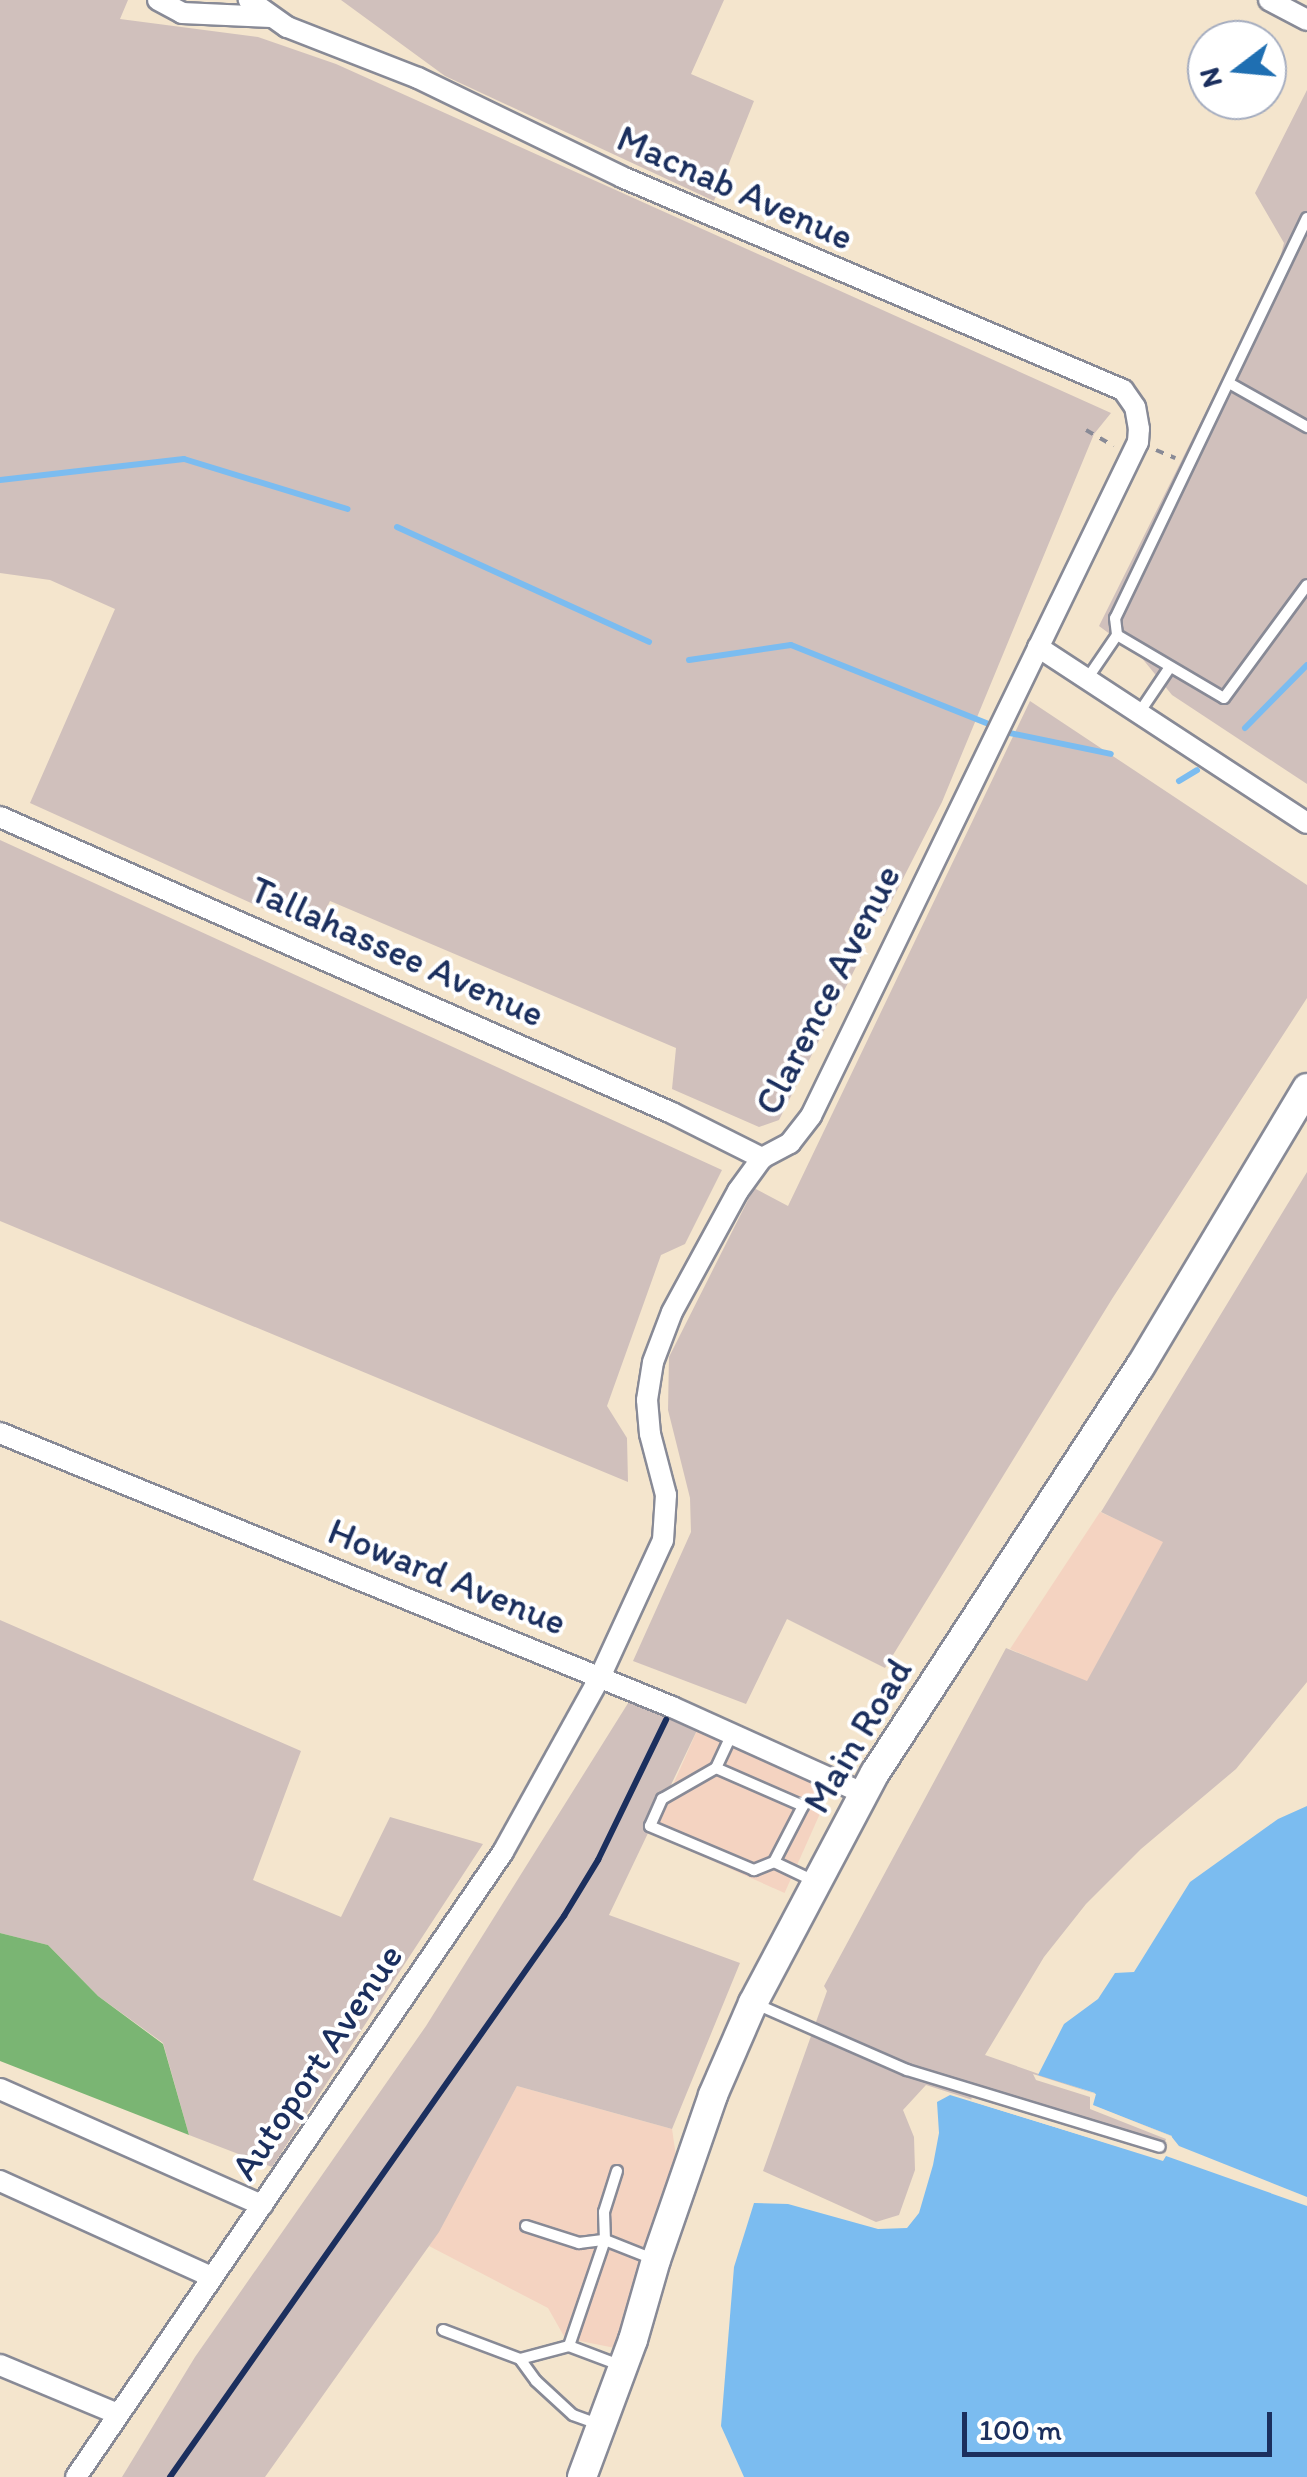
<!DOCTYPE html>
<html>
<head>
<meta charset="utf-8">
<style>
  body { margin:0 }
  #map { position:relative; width:1307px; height:2477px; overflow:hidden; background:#f4e5cd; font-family:Itim,sans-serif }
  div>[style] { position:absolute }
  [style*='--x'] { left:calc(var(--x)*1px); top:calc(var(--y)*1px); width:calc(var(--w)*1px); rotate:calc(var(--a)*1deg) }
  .built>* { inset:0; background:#f4d3c1; transform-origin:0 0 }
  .industrial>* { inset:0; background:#d0c0bc }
  .forest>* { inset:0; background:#7ab573 }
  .water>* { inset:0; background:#7bbcf0 }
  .pier>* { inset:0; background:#f4e5cd }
  .stream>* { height:6px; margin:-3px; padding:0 3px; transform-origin:3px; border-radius:3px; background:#7bbcf0 }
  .path>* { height:4px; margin-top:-2px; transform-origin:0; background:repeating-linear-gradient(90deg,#888a96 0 8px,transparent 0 16px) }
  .roads { filter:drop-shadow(2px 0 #888a96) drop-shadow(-2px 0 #888a96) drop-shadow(0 2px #888a96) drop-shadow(0 -2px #888a96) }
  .lane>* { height:10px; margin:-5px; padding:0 5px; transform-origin:5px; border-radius:5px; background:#fff }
  .street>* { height:20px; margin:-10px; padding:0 10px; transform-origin:10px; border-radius:10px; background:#fff }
  .secondary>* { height:28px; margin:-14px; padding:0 14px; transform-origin:14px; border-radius:14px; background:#fff }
  .rail>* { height:6px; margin:-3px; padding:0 3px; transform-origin:3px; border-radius:3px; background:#1b2f5e }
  span { translate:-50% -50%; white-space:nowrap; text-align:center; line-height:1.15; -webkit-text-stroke:8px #fff; paint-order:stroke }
  .street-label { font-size:38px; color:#1b2f5e }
  .north { position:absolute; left:1187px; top:20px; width:100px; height:100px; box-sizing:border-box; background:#fff; border:2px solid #a4acbf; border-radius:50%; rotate:254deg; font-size:28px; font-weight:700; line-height:40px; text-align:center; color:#1b2f5e }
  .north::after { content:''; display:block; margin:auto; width:35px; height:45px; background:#1f6fb2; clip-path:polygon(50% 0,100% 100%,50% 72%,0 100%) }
  .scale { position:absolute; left:962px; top:2412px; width:310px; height:45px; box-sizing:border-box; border:5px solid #1b2f5e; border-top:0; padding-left:12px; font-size:30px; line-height:35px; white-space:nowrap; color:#1b2f5e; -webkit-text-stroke:8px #fff; paint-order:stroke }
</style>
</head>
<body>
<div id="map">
  <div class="built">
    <div style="clip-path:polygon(1100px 1512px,1164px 1541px,1087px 1682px,1010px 1649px)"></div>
    <div style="left:700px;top:1724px;width:146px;height:120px;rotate:24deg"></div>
    <div style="clip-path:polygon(517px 2086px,672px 2129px,679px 2176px,615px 2348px,565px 2338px,548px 2308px,429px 2246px)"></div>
  </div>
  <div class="industrial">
    <div style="clip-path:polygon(0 0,128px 0,120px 19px,258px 37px,336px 64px,1111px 413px,1094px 434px,942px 802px,884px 916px,857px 913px,844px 940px,866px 947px,779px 1120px,759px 1127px,672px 1089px,676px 1048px,330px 901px,315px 932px,30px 803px,115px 609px,50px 580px,0 573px)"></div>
    <div style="clip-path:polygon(341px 0,724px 0,691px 74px,754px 101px,714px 201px,445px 76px)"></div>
    <div style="clip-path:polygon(1307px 90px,1307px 784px,1172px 695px,1141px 657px,1099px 626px,1277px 269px,1284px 243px,1255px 193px)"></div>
    <div style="clip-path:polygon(1030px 701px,1307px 885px,1307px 998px,1112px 1299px,885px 1668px,787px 1619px,746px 1704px,633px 1661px,691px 1532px,690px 1498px,668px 1410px,669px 1357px,754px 1188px,788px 1206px)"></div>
    <div style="clip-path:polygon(0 840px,722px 1170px,685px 1244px,661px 1255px,607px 1406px,627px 1438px,628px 1482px,0 1221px)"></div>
    <div style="clip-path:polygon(1307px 1172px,1307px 1682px,1236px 1769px,1141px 1849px,1086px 1904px,1044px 1957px,985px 2055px,1096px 2094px,1093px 2104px,1171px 2136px,1179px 2146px,1163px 2161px,926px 2085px,903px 2110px,914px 2137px,915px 2170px,899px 2215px,876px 2222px,763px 2171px,827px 1991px,824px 1986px,1006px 1648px,1087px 1681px,1163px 1542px,1101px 1512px)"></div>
    <div style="clip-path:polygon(0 1620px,301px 1751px,253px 1880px,341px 1917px,390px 1817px,483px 1844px,272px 2167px,189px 2135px,163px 2043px,98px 1996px,48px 1945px,0 1933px)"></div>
    <div style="clip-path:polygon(635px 1692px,700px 1724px,609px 1915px,740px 1963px,672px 2129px,517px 2086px,439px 2232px,265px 2477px,122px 2477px,195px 2357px,426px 2026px)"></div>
  </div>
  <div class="forest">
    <div style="clip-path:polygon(0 1933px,48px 1945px,98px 1996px,163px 2044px,189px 2135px,0 2061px)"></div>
  </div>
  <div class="water">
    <div style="clip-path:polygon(1307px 1806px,1307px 2477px,744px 2477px,721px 2426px,734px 2267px,754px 2203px,788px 2204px,878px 2229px,907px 2228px,919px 2213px,933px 2165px,939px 2133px,937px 2102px,950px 2095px,1163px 2160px,1172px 2136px,1092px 2105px,1095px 2093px,1038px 2075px,1064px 2024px,1098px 1999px,1115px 1973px,1134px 1972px,1190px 1882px,1278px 1819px)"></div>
  </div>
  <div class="pier">
    <div style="clip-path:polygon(1033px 2074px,1096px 2094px,1093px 2105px,1171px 2136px,1179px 2146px,1307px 2197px,1307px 2206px,1166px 2156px,1163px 2161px,971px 2101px,972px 2096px,1160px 2154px,1166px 2139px,1090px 2109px,1090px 2097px,1036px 2080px)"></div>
  </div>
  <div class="stream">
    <div style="--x:0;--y:480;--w:185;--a:-6.5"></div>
    <div style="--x:184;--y:459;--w:171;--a:17"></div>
    <div style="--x:397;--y:527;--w:277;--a:24.5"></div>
    <div style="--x:689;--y:660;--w:103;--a:-8.4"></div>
    <div style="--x:791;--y:645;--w:221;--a:21.8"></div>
    <div style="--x:1245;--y:728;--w:88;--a:-45.5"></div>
    <div style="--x:1005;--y:732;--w:108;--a:11.7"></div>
    <div style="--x:1179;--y:781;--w:21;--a:-31"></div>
  </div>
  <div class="path">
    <div style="--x:1086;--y:430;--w:32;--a:30"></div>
    <div style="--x:1156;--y:450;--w:21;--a:23"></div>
  </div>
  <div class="roads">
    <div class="lane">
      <div style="--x:1307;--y:218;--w:444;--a:115.6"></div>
      <div style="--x:1115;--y:618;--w:17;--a:83"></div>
      <div style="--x:1117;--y:635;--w:124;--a:30.5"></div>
      <div style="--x:1224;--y:698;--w:140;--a:-53.7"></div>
      <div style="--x:1229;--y:383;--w:90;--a:29.4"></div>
      <div style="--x:1087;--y:679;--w:53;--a:-55.7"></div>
      <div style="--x:1139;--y:713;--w:55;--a:-56"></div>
      <div style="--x:716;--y:1768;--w:95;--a:23.6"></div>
      <div style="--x:803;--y:1806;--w:63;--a:117.4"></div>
      <div style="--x:774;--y:1862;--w:22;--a:158"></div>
      <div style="--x:754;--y:1870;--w:113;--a:-157.1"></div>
      <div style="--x:650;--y:1826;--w:30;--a:-66"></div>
      <div style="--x:662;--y:1799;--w:62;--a:-29.9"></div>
      <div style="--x:716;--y:1768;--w:38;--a:-65"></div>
      <div style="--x:774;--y:1862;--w:44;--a:25.4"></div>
      <div style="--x:756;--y:2004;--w:165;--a:23.6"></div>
      <div style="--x:907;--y:2070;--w:264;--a:16.9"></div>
      <div style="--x:617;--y:2171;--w:43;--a:107.6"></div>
      <div style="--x:604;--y:2212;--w:28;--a:88"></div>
      <div style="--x:605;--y:2240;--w:112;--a:108.8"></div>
      <div style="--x:569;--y:2346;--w:57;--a:20.7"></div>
      <div style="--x:526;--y:2226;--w:56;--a:17.8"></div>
      <div style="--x:579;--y:2243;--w:26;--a:-7"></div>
      <div style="--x:605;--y:2240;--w:52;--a:21.6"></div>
      <div style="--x:443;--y:2330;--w:82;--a:20.6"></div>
      <div style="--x:520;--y:2359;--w:27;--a:54"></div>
      <div style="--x:536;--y:2381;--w:50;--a:42.6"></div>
      <div style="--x:573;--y:2415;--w:29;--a:20"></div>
      <div style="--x:520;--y:2359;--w:51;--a:-14.9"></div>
    </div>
    <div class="street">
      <div style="--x:158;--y:0;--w:27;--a:28"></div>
      <div style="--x:182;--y:13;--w:89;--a:2.6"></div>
      <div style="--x:1269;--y:0;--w:43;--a:27.8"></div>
      <div style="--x:1038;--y:647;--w:321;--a:33.2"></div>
      <div style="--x:0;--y:817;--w:734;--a:23.77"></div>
      <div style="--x:672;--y:1113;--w:101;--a:26.6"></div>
      <div style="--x:0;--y:1433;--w:726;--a:22.18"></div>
      <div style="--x:672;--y:1707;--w:212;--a:24.3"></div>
      <div style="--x:0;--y:2089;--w:287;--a:23.9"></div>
      <div style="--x:0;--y:2181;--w:233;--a:24.4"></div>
      <div style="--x:0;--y:2365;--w:128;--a:22.6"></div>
      <div style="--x:76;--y:2477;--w:757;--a:-55.66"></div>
      <div style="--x:503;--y:1852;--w:200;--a:-61"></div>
      <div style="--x:600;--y:1677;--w:151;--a:-65.3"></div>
      <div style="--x:663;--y:1540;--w:45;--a:-86.2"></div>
      <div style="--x:666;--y:1495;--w:63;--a:-104.7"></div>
      <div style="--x:650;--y:1434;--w:34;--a:-95"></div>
      <div style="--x:647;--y:1400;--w:38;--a:-81"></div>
      <div style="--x:653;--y:1362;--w:53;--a:-69.2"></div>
      <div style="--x:672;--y:1312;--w:138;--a:-61.4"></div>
      <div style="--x:738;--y:1191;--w:41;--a:-54"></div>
      <div style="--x:762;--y:1158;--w:32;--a:-28"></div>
      <div style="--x:790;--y:1143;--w:34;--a:-52"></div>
      <div style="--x:811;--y:1116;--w:749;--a:-64.12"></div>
      <div style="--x:1138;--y:442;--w:13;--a:-86"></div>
      <div style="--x:1139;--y:429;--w:22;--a:-100"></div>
      <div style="--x:1135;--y:407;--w:21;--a:-125"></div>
      <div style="--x:1123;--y:390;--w:544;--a:-156.97"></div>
      <div style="--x:622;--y:177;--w:227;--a:-154.1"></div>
      <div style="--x:418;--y:78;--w:141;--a:-158.7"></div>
      <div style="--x:287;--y:27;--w:47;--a:-144.6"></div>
    </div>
    <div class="secondary">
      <div style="--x:582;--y:2477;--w:146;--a:-69.6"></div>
      <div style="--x:633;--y:2340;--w:83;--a:-74"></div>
      <div style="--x:656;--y:2260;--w:175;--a:-70.9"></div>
      <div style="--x:713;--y:2095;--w:100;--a:-66.5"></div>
      <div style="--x:753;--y:2003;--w:260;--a:-62.1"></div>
      <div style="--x:875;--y:1773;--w:485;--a:-56.9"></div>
      <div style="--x:1140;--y:1367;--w:325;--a:-59.1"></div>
    </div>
  </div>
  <div class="rail">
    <div style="--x:170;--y:2477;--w:686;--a:-54.92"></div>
    <div style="--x:564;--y:1916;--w:66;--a:-58.7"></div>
    <div style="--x:598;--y:1860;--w:156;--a:-64.1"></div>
  </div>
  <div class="street-label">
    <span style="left:735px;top:188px;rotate:24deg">Macnab Avenue</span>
    <span style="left:397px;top:952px;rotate:24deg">Tallahassee Avenue</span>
    <span style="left:828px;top:990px;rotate:-63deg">Clarence Avenue</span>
    <span style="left:447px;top:1577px;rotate:22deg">Howard Avenue</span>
    <span style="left:858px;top:1736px;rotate:-59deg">Main Road</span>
    <span style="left:317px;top:2062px;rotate:-56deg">Autoport Avenue</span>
  </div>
  <div class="north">N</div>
  <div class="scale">100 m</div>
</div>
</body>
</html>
